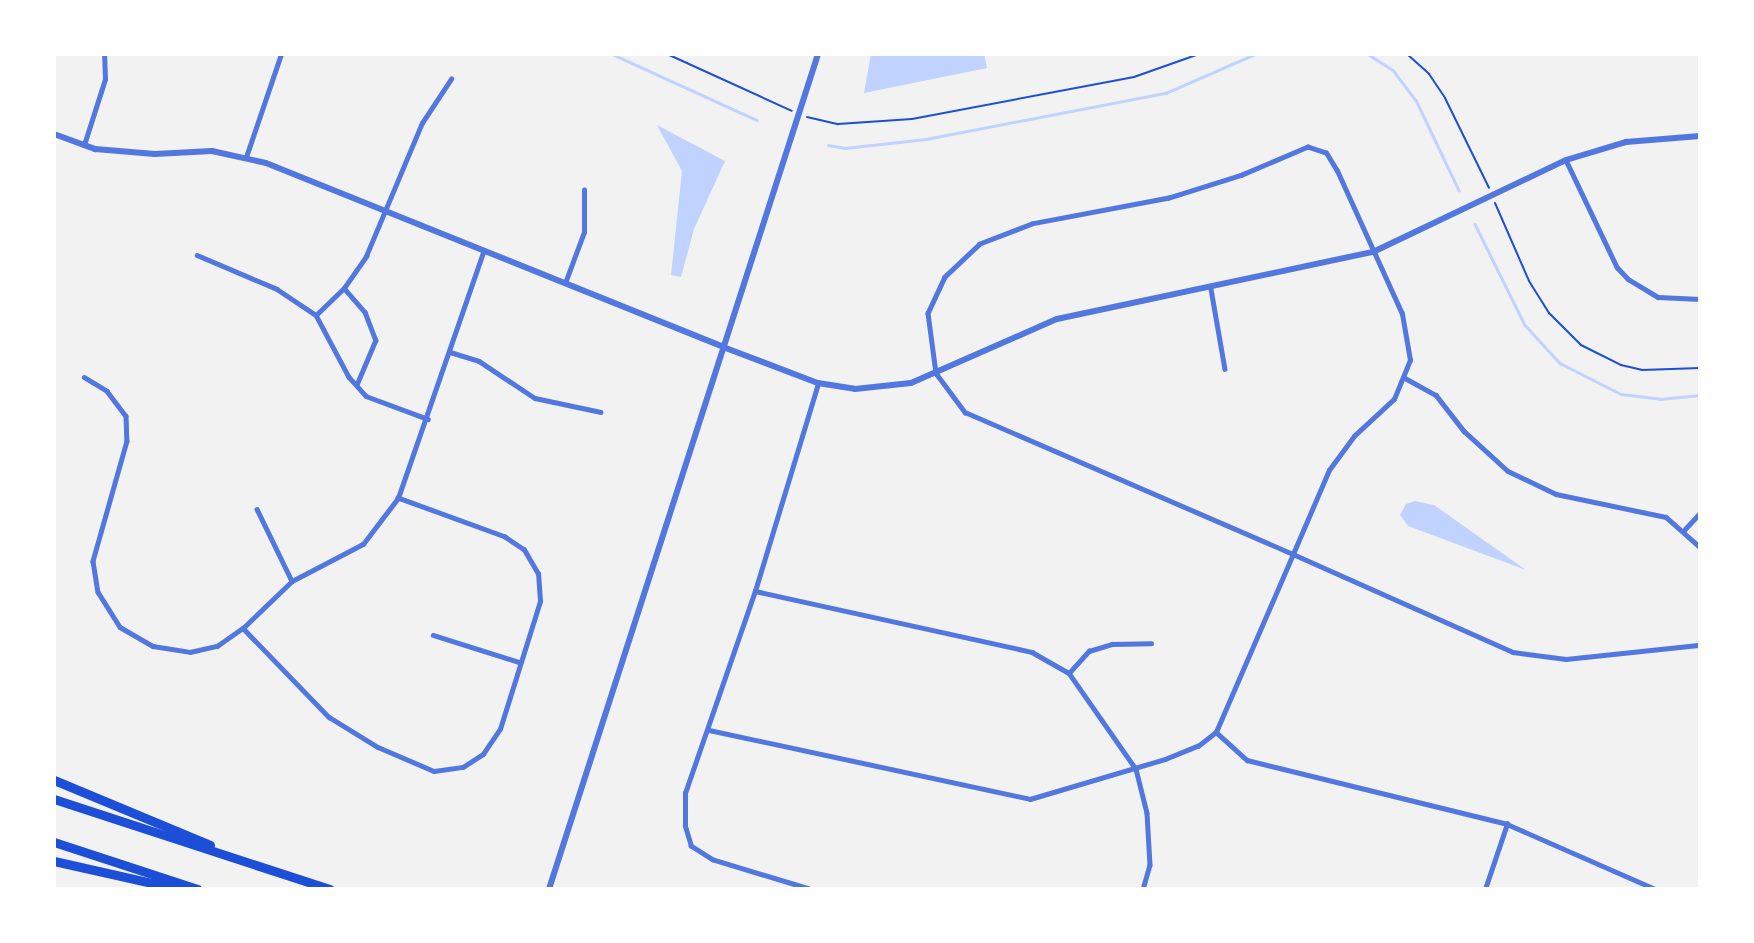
<!DOCTYPE html>
<html>
<head>
<meta charset="utf-8">
<style>
  body { margin:0 }
  #map { position:relative; width:1754px; height:943px; overflow:hidden; background:#f2f2f2; font-family:"PT Serif",serif }
  div>[style] { position:absolute }
  [style*='--x'] { left:calc(var(--x)*1px); top:calc(var(--y)*1px); width:calc(var(--w)*1px); rotate:calc(var(--a)*1deg) }
  .water>* { inset:0; background:#bfd3fe }
  .stream>* { height:2.5px; margin:-1.25px; padding:0 1.25px; transform-origin:1.25px; border-radius:1.25px; background:#bfd3fe }
  .path>* { height:2px; margin:-1px; padding:0 1px; transform-origin:1px; border-radius:1px; background:#1d4ed8 }
  .minor>* { height:4.5px; margin:-2.25px; padding:0 2.25px; transform-origin:2.25px; border-radius:2.25px; background:#5277de }
  .tertiary>* { height:6px; margin:-3px; padding:0 3px; transform-origin:3px; border-radius:3px; background:#5277de }
  .motorway>* { height:9px; margin:-4.5px; padding:0 4.5px; transform-origin:4.5px; border-radius:4.5px; background:#1d4ed8 }
  span { translate:-50% -50%; white-space:nowrap; text-align:center; line-height:1.15; -webkit-text-stroke:7px #fff; paint-order:stroke }
  .frame { position:absolute; inset:0; border:56px solid #fff; pointer-events:none }
</style>
</head>
<body>
<div id="map">
  <div class="water">
    <div style="clip-path:polygon(871px 54px,984px 54px,987px 68px,864px 93px)"></div>
    <div style="clip-path:polygon(657px 125px,725px 161px,694px 229px,681px 277px,671px 275px,682px 171px)"></div>
    <div style="clip-path:polygon(1415px 501px,1434px 505px,1526px 570px,1408px 526px,1400px 515px,1406px 504px)"></div>
  </div>
  <div class="stream">
    <div style="--x:612;--y:54;--w:159;--a:24.5"></div>
    <div style="--x:1368;--y:54;--w:30;--a:33"></div>
    <div style="--x:1393;--y:70;--w:38;--a:53"></div>
    <div style="--x:1416;--y:100;--w:100;--a:64.5"></div>
    <div style="--x:828;--y:145;--w:17;--a:10"></div>
    <div style="--x:845;--y:148;--w:81;--a:-6.3"></div>
    <div style="--x:926;--y:139;--w:244;--a:-10.9"></div>
    <div style="--x:1166;--y:93;--w:97;--a:-23.7"></div>
    <div style="--x:1475;--y:224;--w:113;--a:63.7"></div>
    <div style="--x:1525;--y:325;--w:52;--a:47.4"></div>
    <div style="--x:1560;--y:363;--w:68;--a:26.9"></div>
    <div style="--x:1621;--y:394;--w:39;--a:7"></div>
    <div style="--x:1660;--y:399;--w:40;--a:-5.7"></div>
  </div>
  <div class="path">
    <div style="--x:667;--y:54;--w:137;--a:24.5"></div>
    <div style="--x:1407;--y:54;--w:30;--a:42"></div>
    <div style="--x:1429;--y:74;--w:29;--a:56"></div>
    <div style="--x:1445;--y:98;--w:100;--a:63.9"></div>
    <div style="--x:807;--y:117;--w:32;--a:13"></div>
    <div style="--x:838;--y:124;--w:74;--a:-3.9"></div>
    <div style="--x:912;--y:119;--w:226;--a:-10.7"></div>
    <div style="--x:1134;--y:77;--w:69;--a:-19.5"></div>
    <div style="--x:1495;--y:203;--w:85;--a:66.4"></div>
    <div style="--x:1529;--y:281;--w:38;--a:58"></div>
    <div style="--x:1549;--y:313;--w:45;--a:45"></div>
    <div style="--x:1581;--y:345;--w:45;--a:26.6"></div>
    <div style="--x:1621;--y:365;--w:22;--a:13"></div>
    <div style="--x:1642;--y:370;--w:58;--a:-2"></div>
  </div>
  <div class="minor">
    <div style="--x:84;--y:145;--w:69;--a:-72.3"></div>
    <div style="--x:105;--y:79;--w:24;--a:-92"></div>
    <div style="--x:246;--y:157;--w:109;--a:-71.2"></div>
    <div style="--x:1566;--y:160;--w:119;--a:64.5"></div>
    <div style="--x:1617;--y:267;--w:16;--a:47"></div>
    <div style="--x:1628;--y:279;--w:35;--a:31"></div>
    <div style="--x:1658;--y:297;--w:42;--a:2.7"></div>
    <div style="--x:197;--y:255;--w:87;--a:23"></div>
    <div style="--x:277;--y:289;--w:47;--a:33.7"></div>
    <div style="--x:316;--y:315;--w:70;--a:62"></div>
    <div style="--x:349;--y:377;--w:25;--a:48"></div>
    <div style="--x:366;--y:396;--w:66;--a:20.4"></div>
    <div style="--x:565;--y:283;--w:54;--a:-69.6"></div>
    <div style="--x:584;--y:232;--w:42;--a:-90"></div>
    <div style="--x:344;--y:288;--w:32;--a:49"></div>
    <div style="--x:365;--y:312;--w:30;--a:69"></div>
    <div style="--x:376;--y:340;--w:49;--a:112.9"></div>
    <div style="--x:1211;--y:289;--w:81;--a:80.1"></div>
    <div style="--x:316;--y:315;--w:39;--a:-44"></div>
    <div style="--x:344;--y:288;--w:39;--a:-55"></div>
    <div style="--x:366;--y:256;--w:144;--a:-67.2"></div>
    <div style="--x:422;--y:123;--w:53;--a:-56.6"></div>
    <div style="--x:450;--y:352;--w:30;--a:17"></div>
    <div style="--x:479;--y:361;--w:67;--a:33.5"></div>
    <div style="--x:535;--y:398;--w:67;--a:12"></div>
    <div style="--x:84;--y:377;--w:27;--a:31"></div>
    <div style="--x:107;--y:391;--w:31;--a:53"></div>
    <div style="--x:126;--y:416;--w:25;--a:88"></div>
    <div style="--x:127;--y:441;--w:125;--a:105.8"></div>
    <div style="--x:93;--y:561;--w:31;--a:81"></div>
    <div style="--x:98;--y:592;--w:41;--a:57.8"></div>
    <div style="--x:120;--y:627;--w:38;--a:30"></div>
    <div style="--x:153;--y:646;--w:37;--a:9"></div>
    <div style="--x:190;--y:652;--w:28;--a:-13"></div>
    <div style="--x:217;--y:646;--w:32;--a:-35"></div>
    <div style="--x:243;--y:628;--w:68;--a:-43.8"></div>
    <div style="--x:292;--y:581;--w:80;--a:-27.5"></div>
    <div style="--x:363;--y:544;--w:58;--a:-52.7"></div>
    <div style="--x:398;--y:498;--w:260;--a:-70.9"></div>
    <div style="--x:1405;--y:378;--w:35;--a:29"></div>
    <div style="--x:1436;--y:395;--w:46;--a:52.1"></div>
    <div style="--x:1464;--y:431;--w:59;--a:42.3"></div>
    <div style="--x:1508;--y:471;--w:53;--a:25.6"></div>
    <div style="--x:1556;--y:494;--w:112;--a:11.8"></div>
    <div style="--x:1666;--y:517;--w:45;--a:41.4"></div>
    <div style="--x:257;--y:509;--w:80;--a:64.1"></div>
    <div style="--x:1685;--y:529;--w:22;--a:-47"></div>
    <div style="--x:755;--y:591;--w:284;--a:12.4"></div>
    <div style="--x:1032;--y:652;--w:43;--a:29.6"></div>
    <div style="--x:1069;--y:673;--w:117;--a:55.1"></div>
    <div style="--x:1136;--y:769;--w:45;--a:76"></div>
    <div style="--x:1147;--y:813;--w:52;--a:86.7"></div>
    <div style="--x:1150;--y:865;--w:25;--a:106"></div>
    <div style="--x:243;--y:628;--w:124;--a:46"></div>
    <div style="--x:329;--y:717;--w:57;--a:31.5"></div>
    <div style="--x:378;--y:747;--w:61;--a:23.2"></div>
    <div style="--x:434;--y:771;--w:29;--a:-8"></div>
    <div style="--x:463;--y:767;--w:24;--a:-33"></div>
    <div style="--x:483;--y:754;--w:30;--a:-56"></div>
    <div style="--x:500;--y:729;--w:134;--a:-72.6"></div>
    <div style="--x:540;--y:601;--w:27;--a:-94"></div>
    <div style="--x:538;--y:574;--w:28;--a:-120"></div>
    <div style="--x:524;--y:550;--w:23;--a:-146"></div>
    <div style="--x:505;--y:537;--w:114;--a:-160"></div>
    <div style="--x:433;--y:635;--w:90;--a:17.4"></div>
    <div style="--x:1069;--y:673;--w:30;--a:-48"></div>
    <div style="--x:1089;--y:651;--w:24;--a:-17"></div>
    <div style="--x:1112;--y:644;--w:39;--a:-1"></div>
    <div style="--x:709;--y:730;--w:328;--a:12.1"></div>
    <div style="--x:1030;--y:799;--w:141;--a:-16.5"></div>
    <div style="--x:1165;--y:759;--w:35;--a:-22"></div>
    <div style="--x:1198;--y:746;--w:23;--a:-38"></div>
    <div style="--x:1216;--y:732;--w:194;--a:-66.6"></div>
    <div style="--x:1293;--y:554;--w:91;--a:-66.8"></div>
    <div style="--x:1329;--y:470;--w:42;--a:-53.7"></div>
    <div style="--x:1354;--y:436;--w:54;--a:-42.8"></div>
    <div style="--x:1394;--y:399;--w:42;--a:-67.7"></div>
    <div style="--x:1410;--y:360;--w:47;--a:-99.9"></div>
    <div style="--x:1402;--y:314;--w:157;--a:-114.4"></div>
    <div style="--x:1337;--y:171;--w:21;--a:-121"></div>
    <div style="--x:1326;--y:153;--w:19;--a:-162"></div>
    <div style="--x:1308;--y:147;--w:72;--a:157"></div>
    <div style="--x:1242;--y:175;--w:77;--a:162.5"></div>
    <div style="--x:1169;--y:198;--w:139;--a:169.3"></div>
    <div style="--x:1032;--y:224;--w:56;--a:159"></div>
    <div style="--x:980;--y:244;--w:48;--a:136.7"></div>
    <div style="--x:945;--y:277;--w:40;--a:115"></div>
    <div style="--x:928;--y:313;--w:61;--a:82.4"></div>
    <div style="--x:936;--y:373;--w:49;--a:53.4"></div>
    <div style="--x:965;--y:412;--w:357;--a:23.4"></div>
    <div style="--x:1293;--y:554;--w:241;--a:24"></div>
    <div style="--x:1513;--y:652;--w:53;--a:7.5"></div>
    <div style="--x:1566;--y:659;--w:135;--a:-6"></div>
    <div style="--x:1216;--y:732;--w:42;--a:42.1"></div>
    <div style="--x:1247;--y:760;--w:268;--a:13.8"></div>
    <div style="--x:1507;--y:824;--w:162;--a:23.7"></div>
    <div style="--x:809;--y:889;--w:100;--a:-163.2"></div>
    <div style="--x:713;--y:860;--w:26;--a:-148"></div>
    <div style="--x:691;--y:846;--w:21;--a:-107"></div>
    <div style="--x:685;--y:826;--w:33;--a:-90"></div>
    <div style="--x:685;--y:793;--w:214;--a:-70.9"></div>
    <div style="--x:755;--y:591;--w:217;--a:-73.1"></div>
    <div style="--x:1485;--y:889;--w:69;--a:-71.3"></div>
  </div>
  <div class="tertiary">
    <div style="--x:54;--y:134;--w:44;--a:20.1"></div>
    <div style="--x:95;--y:149;--w:60;--a:4.8"></div>
    <div style="--x:155;--y:154;--w:57;--a:-3"></div>
    <div style="--x:212;--y:151;--w:55;--a:12.5"></div>
    <div style="--x:266;--y:163;--w:493;--a:21.9"></div>
    <div style="--x:723;--y:347;--w:102;--a:20.8"></div>
    <div style="--x:818;--y:383;--w:37;--a:9"></div>
    <div style="--x:855;--y:389;--w:56;--a:-6.1"></div>
    <div style="--x:911;--y:383;--w:159;--a:-23.7"></div>
    <div style="--x:1057;--y:319;--w:323;--a:-12"></div>
    <div style="--x:1373;--y:252;--w:214;--a:-25.5"></div>
    <div style="--x:1566;--y:160;--w:63;--a:-16.7"></div>
    <div style="--x:1626;--y:142;--w:74;--a:-4.6"></div>
    <div style="--x:549;--y:889;--w:877;--a:-72.14"></div>
  </div>
  <div class="motorway">
    <div style="--x:54;--y:780;--w:169;--a:22.6"></div>
    <div style="--x:54;--y:799;--w:290;--a:18.1"></div>
    <div style="--x:54;--y:842;--w:151;--a:18.1"></div>
    <div style="--x:54;--y:861;--w:127;--a:12.7"></div>
  </div>
  <div class="frame"></div>
</div>
</body>
</html>
